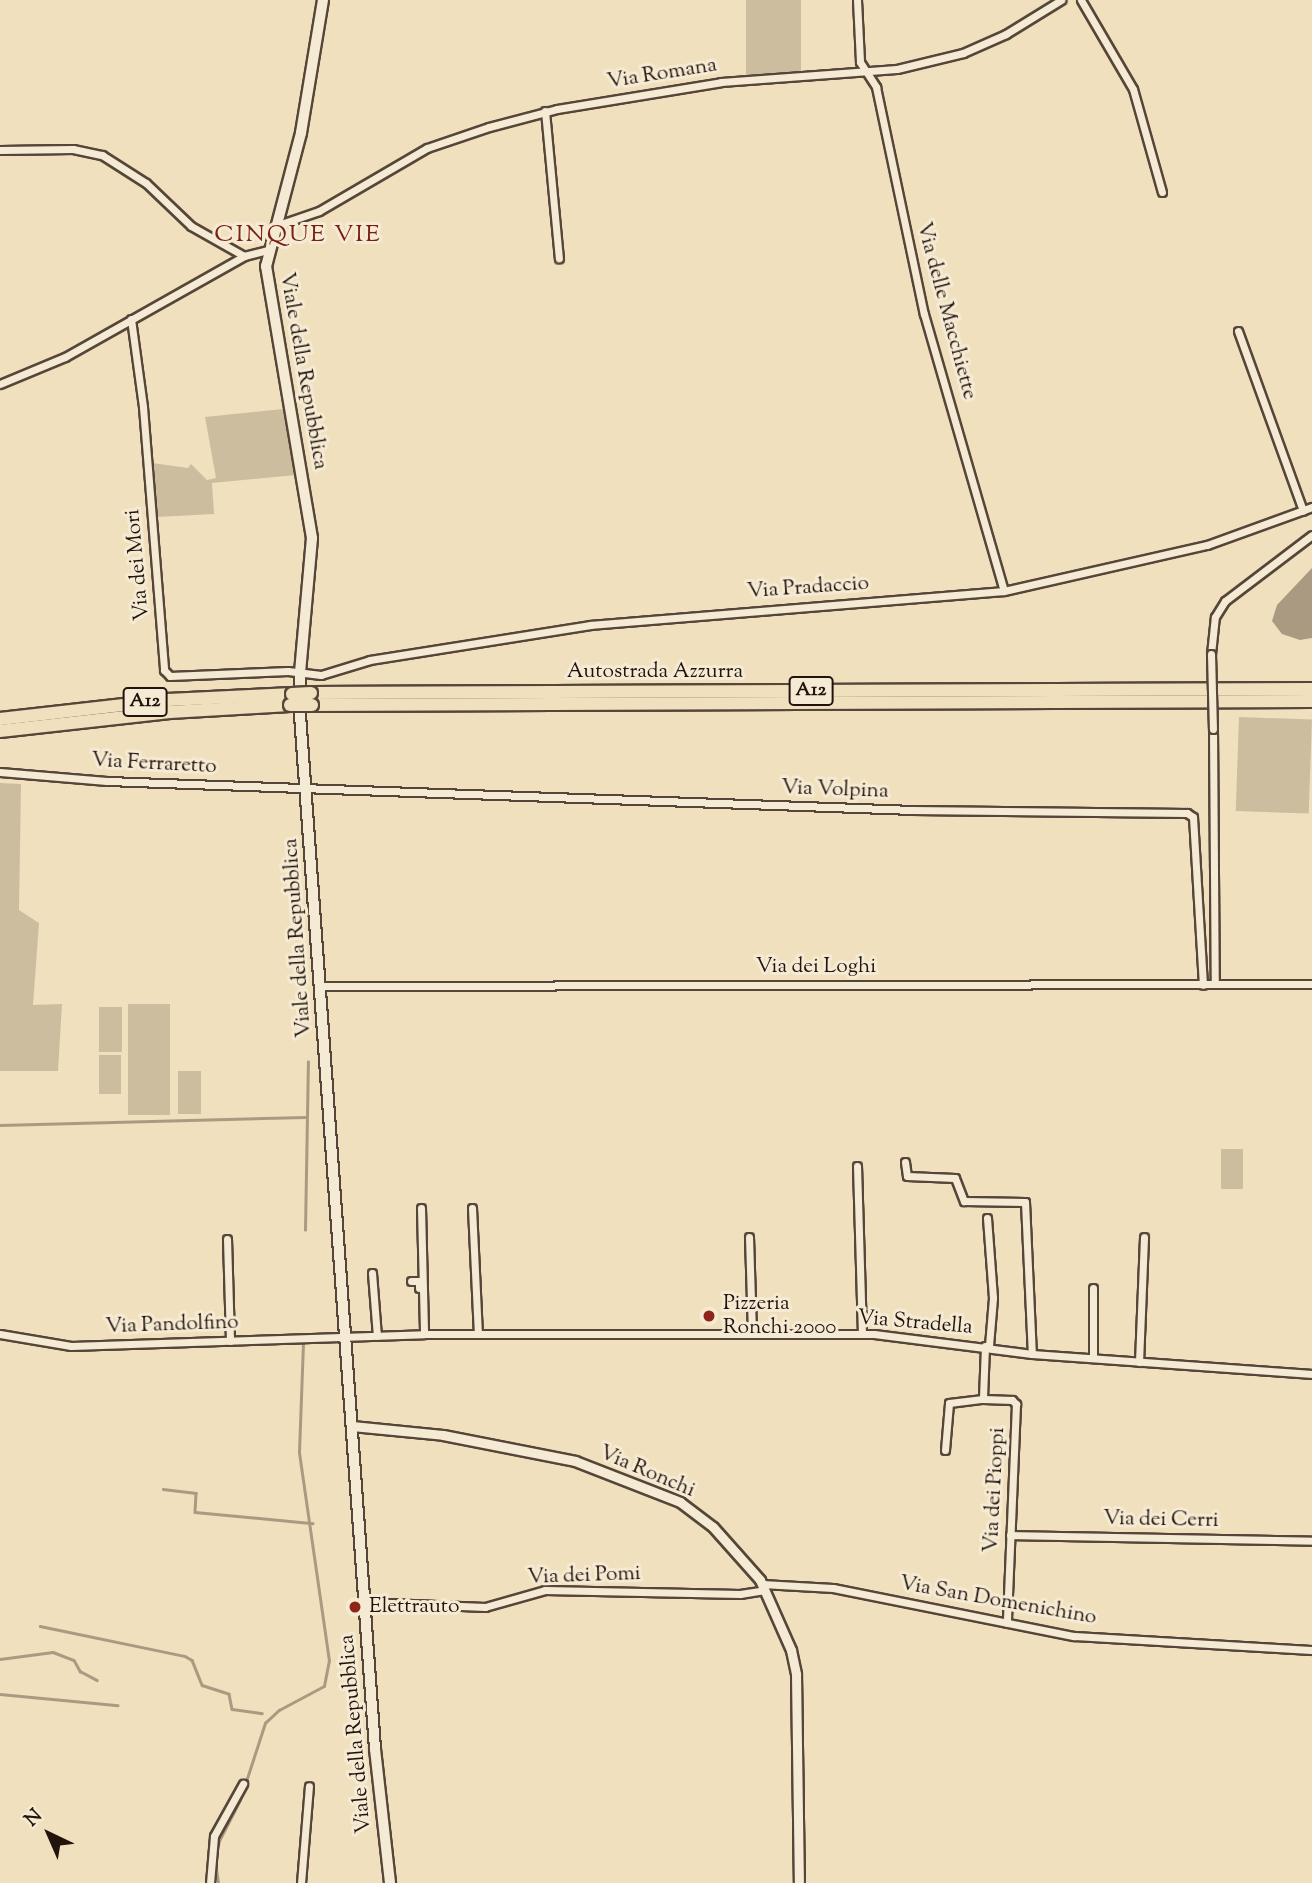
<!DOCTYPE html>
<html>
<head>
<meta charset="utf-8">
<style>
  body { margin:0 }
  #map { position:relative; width:1312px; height:1883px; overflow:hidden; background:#f0e0bd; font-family:"Sorts Mill Goudy",serif }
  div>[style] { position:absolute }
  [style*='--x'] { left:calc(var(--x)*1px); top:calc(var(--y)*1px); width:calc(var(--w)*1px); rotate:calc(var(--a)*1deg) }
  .green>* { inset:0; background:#cdbd9f; transform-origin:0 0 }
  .water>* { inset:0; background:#aa9a81 }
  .stream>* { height:2.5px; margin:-1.25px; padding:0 1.25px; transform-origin:1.25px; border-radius:1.25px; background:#aa9a81 }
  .roads { filter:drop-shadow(2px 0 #564639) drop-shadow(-2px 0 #564639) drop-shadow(0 2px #564639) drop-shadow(0 -2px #564639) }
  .minor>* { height:7px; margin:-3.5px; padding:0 3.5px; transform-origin:3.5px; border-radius:3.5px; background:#f5ebd4 }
  .tertiary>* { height:9px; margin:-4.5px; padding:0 4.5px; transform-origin:4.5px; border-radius:4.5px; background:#f5ebd4 }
  .secondary>* { height:10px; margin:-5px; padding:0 5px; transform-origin:5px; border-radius:5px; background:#f5ebd4 }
  .motorway>* { height:12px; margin:-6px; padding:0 6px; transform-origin:6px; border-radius:6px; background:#f0e0bd }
  .bridges { filter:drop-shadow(2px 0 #564639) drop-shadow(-2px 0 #564639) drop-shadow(0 2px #564639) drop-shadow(0 -2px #564639) }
  .minor-bridge>* { height:7px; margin:-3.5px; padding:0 3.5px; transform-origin:3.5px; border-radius:3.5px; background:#f5ebd4 }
  .motorway-bridge>* { height:12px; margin:-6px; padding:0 6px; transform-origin:6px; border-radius:6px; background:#f0e0bd }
  .dots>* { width:19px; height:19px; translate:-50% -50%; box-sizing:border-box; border:4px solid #f5ebd4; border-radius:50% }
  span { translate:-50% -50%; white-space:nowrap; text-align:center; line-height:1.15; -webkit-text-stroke:6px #f5ebd4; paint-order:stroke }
  .shield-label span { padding:2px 5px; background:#f5ebd4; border:2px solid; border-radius:5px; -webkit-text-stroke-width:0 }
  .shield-label { font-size:19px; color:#23130d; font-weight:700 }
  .street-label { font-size:21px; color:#23130d }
  .poi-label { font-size:21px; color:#23130d }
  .left { translate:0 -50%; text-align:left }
  .quarter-label { font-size:24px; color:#7a1f14; letter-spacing:2px }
  .north { position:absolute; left:14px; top:1799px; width:70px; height:70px; -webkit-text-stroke:5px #f5ebd4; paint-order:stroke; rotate:316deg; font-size:19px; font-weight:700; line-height:28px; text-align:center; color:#23130d }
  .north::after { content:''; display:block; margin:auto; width:24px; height:32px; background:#23130d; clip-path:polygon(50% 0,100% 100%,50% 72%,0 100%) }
</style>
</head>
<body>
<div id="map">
  <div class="green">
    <div style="left:746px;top:0;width:55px;height:75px"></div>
    <div style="clip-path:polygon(283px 409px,296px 475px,212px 483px,214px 514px,157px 517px,152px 463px,188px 468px,191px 464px,207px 480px,216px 478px,205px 417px)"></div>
    <div style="left:1239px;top:717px;width:73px;height:94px;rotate:2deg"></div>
    <div style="clip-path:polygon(0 783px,21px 784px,19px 910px,39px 923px,33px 1005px,62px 1004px,58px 1071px,0 1071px)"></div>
    <div style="left:128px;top:1004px;width:42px;height:111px"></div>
    <div style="left:99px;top:1007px;width:23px;height:45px"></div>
    <div style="left:99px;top:1055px;width:22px;height:39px"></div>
    <div style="left:178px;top:1071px;width:23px;height:43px"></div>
    <div style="left:1221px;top:1149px;width:22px;height:40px"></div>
  </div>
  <div class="water">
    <div style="clip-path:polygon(1312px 568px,1312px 638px,1300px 640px,1282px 634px,1272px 621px,1277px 605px)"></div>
  </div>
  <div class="stream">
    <div style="--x:0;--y:1125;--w:305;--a:-1.5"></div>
    <div style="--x:305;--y:1230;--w:168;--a:-89"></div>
    <div style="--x:163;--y:1489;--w:33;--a:7"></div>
    <div style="--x:196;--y:1493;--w:19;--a:93"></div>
    <div style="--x:195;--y:1512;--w:118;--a:5.4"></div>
    <div style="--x:40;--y:1626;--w:148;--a:11.7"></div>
    <div style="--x:185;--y:1656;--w:8;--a:30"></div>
    <div style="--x:192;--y:1660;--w:27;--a:68"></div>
    <div style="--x:202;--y:1685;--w:28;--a:18"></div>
    <div style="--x:229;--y:1694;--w:15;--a:79"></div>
    <div style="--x:232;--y:1709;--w:30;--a:8"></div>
    <div style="--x:0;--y:1659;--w:53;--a:-7.5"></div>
    <div style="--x:53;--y:1652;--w:22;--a:21"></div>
    <div style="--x:74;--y:1660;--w:13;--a:61"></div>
    <div style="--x:80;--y:1671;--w:19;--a:28"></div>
    <div style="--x:0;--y:1694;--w:118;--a:5.4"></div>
    <div style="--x:218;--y:1883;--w:22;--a:-98"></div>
    <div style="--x:215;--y:1861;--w:20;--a:-79"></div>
    <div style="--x:219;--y:1841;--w:46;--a:-62.9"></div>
    <div style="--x:240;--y:1800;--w:81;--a:-72"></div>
    <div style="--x:265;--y:1723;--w:19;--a:-43"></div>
    <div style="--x:279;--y:1710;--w:51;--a:-28.1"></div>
    <div style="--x:324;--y:1686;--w:25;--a:-79"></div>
    <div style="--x:329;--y:1661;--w:211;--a:-98.2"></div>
    <div style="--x:299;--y:1452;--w:110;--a:-87.9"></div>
  </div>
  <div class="roads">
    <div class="minor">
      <div style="--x:857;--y:0;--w:62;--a:87.2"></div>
      <div style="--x:860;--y:62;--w:30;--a:57"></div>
      <div style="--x:876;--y:87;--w:232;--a:78.1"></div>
      <div style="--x:924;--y:314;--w:288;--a:73.9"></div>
      <div style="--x:1081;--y:0;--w:103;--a:59.7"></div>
      <div style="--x:1133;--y:89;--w:107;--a:74.3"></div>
      <div style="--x:545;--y:111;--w:148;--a:84.6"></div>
      <div style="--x:0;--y:150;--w:73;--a:-0.8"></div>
      <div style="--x:73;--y:149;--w:30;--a:12"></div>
      <div style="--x:102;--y:155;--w:52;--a:32.5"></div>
      <div style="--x:146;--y:183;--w:62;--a:43.7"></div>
      <div style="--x:191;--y:226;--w:61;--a:29.5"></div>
      <div style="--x:278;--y:225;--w:43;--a:-18.9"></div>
      <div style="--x:319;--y:211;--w:125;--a:-30.3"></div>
      <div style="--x:427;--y:148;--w:65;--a:-18.7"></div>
      <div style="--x:489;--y:127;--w:70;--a:-14.8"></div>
      <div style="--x:557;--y:109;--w:166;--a:-9.3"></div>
      <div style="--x:721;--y:82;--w:176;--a:-4.2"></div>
      <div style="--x:897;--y:69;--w:68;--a:-13.6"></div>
      <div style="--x:963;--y:53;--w:47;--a:-23.8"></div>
      <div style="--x:1006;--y:34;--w:65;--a:-31.7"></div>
      <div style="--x:131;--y:319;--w:89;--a:82.2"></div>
      <div style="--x:143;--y:407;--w:264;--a:85.4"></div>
      <div style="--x:164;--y:670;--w:8;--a:45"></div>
      <div style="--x:170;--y:676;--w:118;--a:-2.4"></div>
      <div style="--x:288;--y:671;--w:33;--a:7"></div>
      <div style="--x:321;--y:675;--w:51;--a:-17"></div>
      <div style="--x:370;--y:660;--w:223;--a:-9"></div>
      <div style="--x:590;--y:625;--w:415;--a:-4.7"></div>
      <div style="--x:1004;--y:591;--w:208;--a:-12.8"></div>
      <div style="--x:1207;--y:545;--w:112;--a:-19.9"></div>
      <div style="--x:1238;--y:331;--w:191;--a:70.1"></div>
      <div style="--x:0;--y:384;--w:70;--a:-22.6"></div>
      <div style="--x:65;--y:357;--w:206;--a:-29.4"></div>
      <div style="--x:244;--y:256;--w:25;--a:-14"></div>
      <div style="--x:1211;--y:654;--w:37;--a:-84"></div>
      <div style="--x:1215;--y:617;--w:19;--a:-58"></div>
      <div style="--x:1225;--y:601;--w:109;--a:-37.2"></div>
      <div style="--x:1213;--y:729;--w:255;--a:89.6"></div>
      <div style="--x:0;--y:772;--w:107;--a:4.8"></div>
      <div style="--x:107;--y:781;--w:806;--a:2.06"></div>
      <div style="--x:912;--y:810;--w:275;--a:0.6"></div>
      <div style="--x:1187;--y:813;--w:7;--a:34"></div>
      <div style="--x:1193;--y:817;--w:168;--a:86.6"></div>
      <div style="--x:321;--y:986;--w:991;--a:-0.12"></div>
      <div style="--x:905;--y:1162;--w:14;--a:82"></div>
      <div style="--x:907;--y:1176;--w:48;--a:2.4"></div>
      <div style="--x:955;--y:1178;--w:25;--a:69"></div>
      <div style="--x:964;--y:1201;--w:61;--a:0.9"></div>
      <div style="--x:1025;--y:1202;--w:152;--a:87.4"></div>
      <div style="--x:857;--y:1166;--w:168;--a:88.3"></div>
      <div style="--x:421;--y:1208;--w:126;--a:88.6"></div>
      <div style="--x:472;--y:1208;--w:126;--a:87.3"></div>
      <div style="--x:987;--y:1218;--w:80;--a:85.7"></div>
      <div style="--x:993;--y:1298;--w:48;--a:94.8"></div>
      <div style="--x:749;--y:1237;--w:97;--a:88.2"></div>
      <div style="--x:227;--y:1239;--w:102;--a:88.3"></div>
      <div style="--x:372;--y:1273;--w:63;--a:85.5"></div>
      <div style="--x:411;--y:1281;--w:8;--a:0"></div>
      <div style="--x:419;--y:1281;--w:7;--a:90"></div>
      <div style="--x:1093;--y:1288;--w:70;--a:90"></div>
      <div style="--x:0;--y:1334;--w:72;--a:9.6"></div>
      <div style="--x:71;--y:1346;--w:353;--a:-1.9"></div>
      <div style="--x:424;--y:1334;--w:450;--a:0"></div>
      <div style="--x:874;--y:1334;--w:159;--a:7.2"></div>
      <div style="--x:1032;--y:1354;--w:281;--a:4.1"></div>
      <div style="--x:985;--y:1346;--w:53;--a:92.2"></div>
      <div style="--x:983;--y:1399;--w:29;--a:2"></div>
      <div style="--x:1012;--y:1400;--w:6;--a:45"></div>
      <div style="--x:1016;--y:1404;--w:219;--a:92.4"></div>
      <div style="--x:1139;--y:1362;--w:125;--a:-87.7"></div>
      <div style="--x:945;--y:1450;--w:47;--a:-85.1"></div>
      <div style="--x:949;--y:1403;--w:34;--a:-7"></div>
      <div style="--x:1010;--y:1535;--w:302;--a:1.1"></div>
      <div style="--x:762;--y:1584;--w:71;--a:3.2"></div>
      <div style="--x:833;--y:1588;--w:246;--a:11.3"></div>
      <div style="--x:1074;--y:1636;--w:238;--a:3.4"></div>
      <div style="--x:364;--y:1602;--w:121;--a:2.4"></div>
      <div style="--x:485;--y:1607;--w:62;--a:-15.8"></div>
      <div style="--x:545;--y:1590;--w:195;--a:1.2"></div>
      <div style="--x:740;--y:1594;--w:25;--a:-9"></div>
      <div style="--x:210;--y:1883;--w:47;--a:-85.1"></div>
      <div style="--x:214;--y:1836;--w:60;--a:-60.9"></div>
      <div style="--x:301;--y:1883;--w:97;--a:-85.3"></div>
    </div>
    <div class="tertiary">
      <div style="--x:352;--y:1426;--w:91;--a:5.6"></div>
      <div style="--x:443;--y:1435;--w:135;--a:11.1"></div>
      <div style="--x:575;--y:1461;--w:113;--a:21.3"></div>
      <div style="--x:680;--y:1502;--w:41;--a:37.1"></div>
      <div style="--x:713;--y:1527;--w:71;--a:48.4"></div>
      <div style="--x:760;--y:1580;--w:77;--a:66.1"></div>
      <div style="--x:791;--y:1650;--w:25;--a:78"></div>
      <div style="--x:796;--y:1674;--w:209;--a:89.2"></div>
    </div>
    <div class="secondary">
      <div style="--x:323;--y:0;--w:135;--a:99.4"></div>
      <div style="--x:301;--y:133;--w:138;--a:104.7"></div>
      <div style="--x:266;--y:266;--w:276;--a:80.4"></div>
      <div style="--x:312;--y:538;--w:136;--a:95.1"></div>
      <div style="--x:300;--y:673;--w:42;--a:90"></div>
      <div style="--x:300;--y:715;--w:1037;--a:85.85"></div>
      <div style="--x:375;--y:1749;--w:135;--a:83.6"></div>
    </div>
    <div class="motorway">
      <div style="--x:311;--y:693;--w:1001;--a:-0.23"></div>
      <div style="--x:312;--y:705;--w:1000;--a:-0.23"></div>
      <div style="--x:0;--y:719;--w:169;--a:-6.5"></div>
      <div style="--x:168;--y:700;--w:124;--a:-2.8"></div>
      <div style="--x:0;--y:731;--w:171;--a:-6.4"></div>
      <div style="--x:170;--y:712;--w:120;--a:-3.3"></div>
    </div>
  </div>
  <div class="bridges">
    <div class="minor-bridge">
      <div style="--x:1211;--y:654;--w:75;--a:88.5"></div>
    </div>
    <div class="motorway-bridge">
      <div style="--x:292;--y:694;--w:19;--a:-3"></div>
      <div style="--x:290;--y:705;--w:22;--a:0"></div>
    </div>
  </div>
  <div class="dots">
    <div style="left:709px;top:1316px;background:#8f2418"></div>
    <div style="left:355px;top:1607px;background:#8f2418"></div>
  </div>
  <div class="shield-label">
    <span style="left:811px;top:691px">A12</span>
    <span style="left:145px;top:702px">A12</span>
  </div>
  <div class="street-label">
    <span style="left:662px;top:74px;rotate:-9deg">Via Romana</span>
    <span style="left:946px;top:311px;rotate:75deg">Via delle Macchiette</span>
    <span style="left:303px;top:371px;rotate:80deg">Viale della Repubblica</span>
    <span style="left:138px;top:565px;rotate:-95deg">Via dei Mori</span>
    <span style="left:808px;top:588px;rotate:-4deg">Via Pradaccio</span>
    <span style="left:655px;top:672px">Autostrada Azzurra</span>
    <span style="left:154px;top:764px;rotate:3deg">Via Ferraretto</span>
    <span style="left:835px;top:790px;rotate:2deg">Via Volpina</span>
    <span style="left:298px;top:938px;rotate:-94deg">Viale della Repubblica</span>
    <span style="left:816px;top:967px">Via dei Loghi</span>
    <span style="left:915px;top:1323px;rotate:5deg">Via Stradella</span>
    <span style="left:172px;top:1325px;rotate:-2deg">Via Pandolfino</span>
    <span style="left:647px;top:1472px;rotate:23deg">Via Ronchi</span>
    <span style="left:995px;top:1490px;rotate:-87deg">Via dei Pioppi</span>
    <span style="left:1161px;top:1520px;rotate:1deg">Via dei Cerri</span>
    <span style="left:584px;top:1576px;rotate:-2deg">Via dei Pomi</span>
    <span style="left:998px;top:1601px;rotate:10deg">Via San Domenichino</span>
    <span style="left:356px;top:1734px;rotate:-95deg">Viale della Repubblica</span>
  </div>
  <div class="poi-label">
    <span class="left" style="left:723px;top:1316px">Pizzeria<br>Ronchi 2000</span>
    <span class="left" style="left:369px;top:1607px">Elettrauto</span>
  </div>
  <div class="quarter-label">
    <span style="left:298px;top:236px">CINQUE VIE</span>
  </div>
  <div class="north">N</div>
</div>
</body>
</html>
